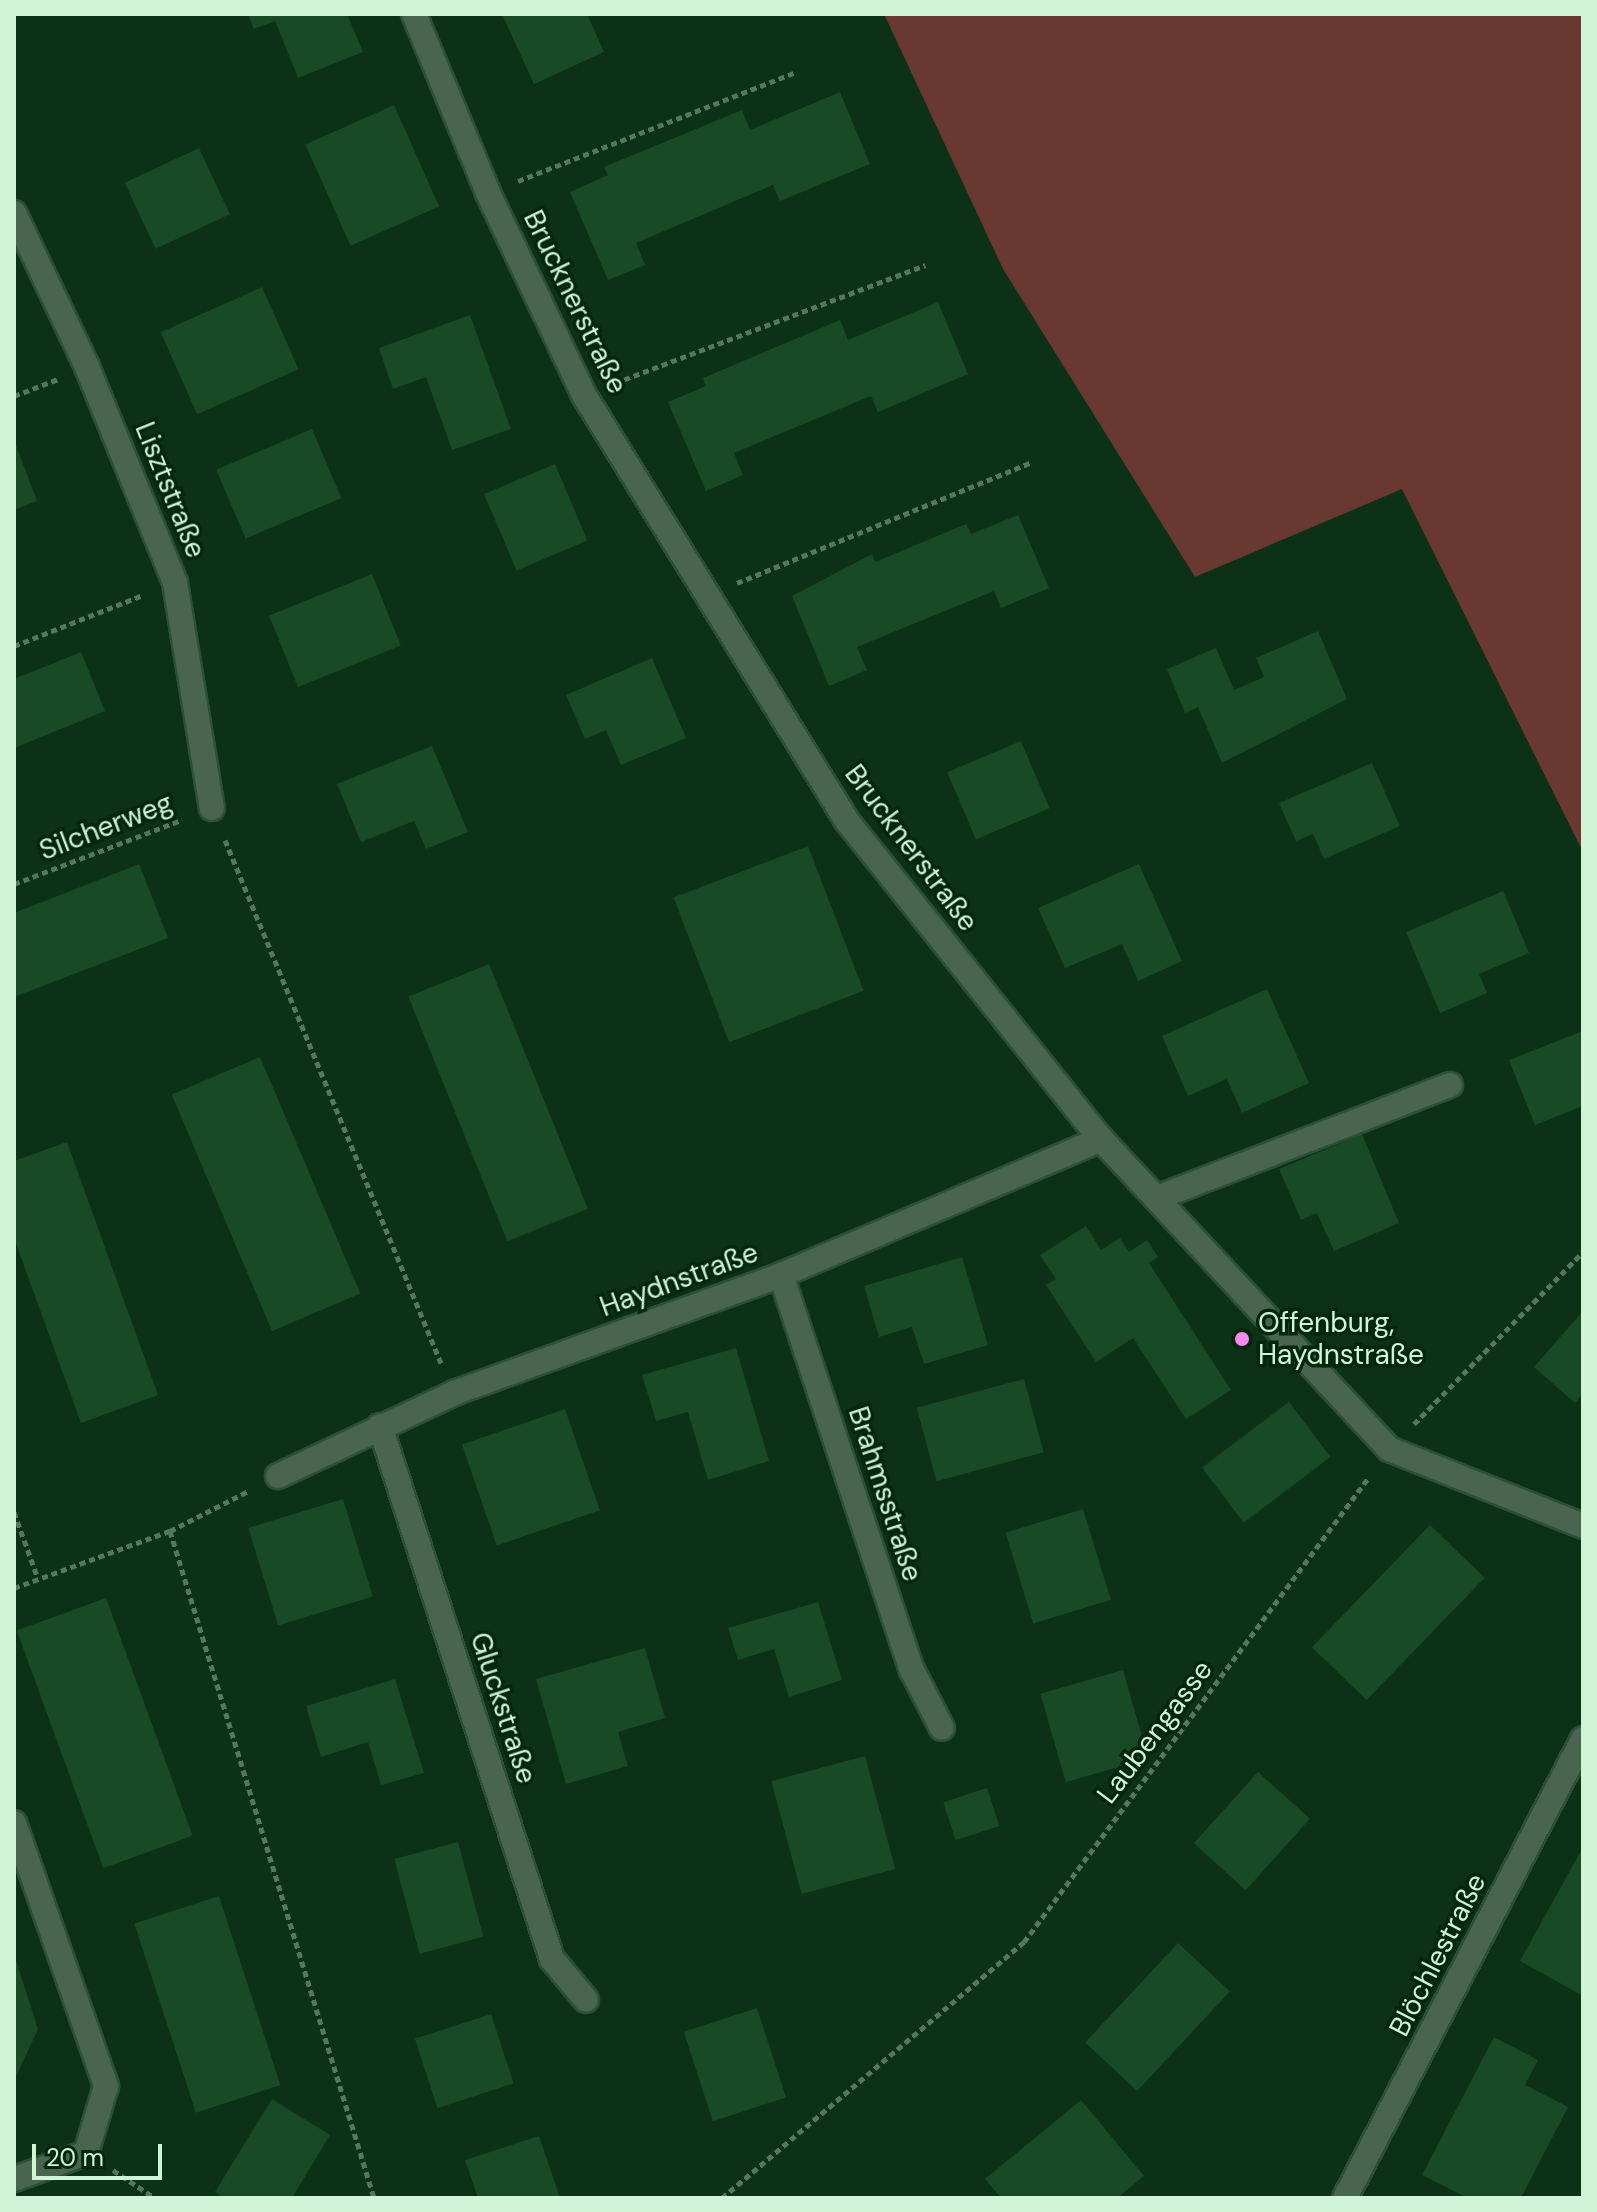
<!DOCTYPE html>
<html>
<head>
<meta charset="utf-8">
<style>
  body { margin:0 }
  #map { position:relative; width:1597px; height:2212px; overflow:hidden; background:#0c3117; font-family:"DM Sans",sans-serif }
  div>[style] { position:absolute }
  [style*='--x'] { left:calc(var(--x)*1px); top:calc(var(--y)*1px); width:calc(var(--w)*1px); rotate:calc(var(--a)*1deg) }
  .green>* { inset:0; background:#693830 }
  .building>* { inset:0; background:#174a25; transform-origin:0 0 }
  .path>* { height:5px; margin-top:-2.5px; transform-origin:0; background:repeating-linear-gradient(90deg,#54785d 0 6px,transparent 0 10px) }
  .roads { filter:drop-shadow(2px 0 #2c5036) drop-shadow(-2px 0 #2c5036) drop-shadow(0 2px #2c5036) drop-shadow(0 -2px #2c5036) }
  .lane>* { height:24px; margin:-12px; padding:0 12px; transform-origin:12px; border-radius:12px; background:#4a654f }
  .street>* { height:24px; margin:-12px; padding:0 12px; transform-origin:12px; border-radius:12px; background:#4a654f }
  .dots>* { width:22px; height:22px; translate:-50% -50%; box-sizing:border-box; border:4px solid #02270d; border-radius:50% }
  span { translate:-50% -50%; white-space:nowrap; text-align:center; line-height:1.15; -webkit-text-stroke:7px #02270d; paint-order:stroke }
  .street-label { font-size:28px; color:#d1f3d6 }
  .poi-label { font-size:28px; color:#d1f3d6 }
  .left { translate:0 -50%; text-align:left }
  .frame { position:absolute; inset:0; border:16px solid #d1f3d6; pointer-events:none }
  .scale { position:absolute; left:32px; top:2144px; width:130px; height:36px; box-sizing:border-box; border:4px solid #d1f3d6; border-top:0; padding-left:10px; font-size:24px; line-height:28px; white-space:nowrap; color:#d1f3d6; -webkit-text-stroke:6px #02270d; paint-order:stroke }
</style>
</head>
<body>
<div id="map">
  <div class="green">
    <div style="clip-path:polygon(884px 14px,1583px 14px,1583px 852px,1402px 489px,1195px 577px,1003px 269px)"></div>
  </div>
  <div class="building">
    <div style="clip-path:polygon(248px 14px,347px 14px,363px 52px,298px 78px,275px 21px,254px 29px)"></div>
    <div style="clip-path:polygon(502px 14px,587px 14px,604px 52px,534px 84px)"></div>
    <div style="clip-path:polygon(840px 92px,870px 164px,780px 201px,773px 185px,636px 243px,645px 265px,608px 280px,570px 192px,608px 175px,604px 167px,742px 110px,750px 130px)"></div>
    <div style="left:394px;top:105px;width:111px;height:97px;rotate:66deg"></div>
    <div style="left:199px;top:148px;width:73px;height:82px;rotate:65deg"></div>
    <div style="left:262px;top:287px;width:90px;height:111px;rotate:66deg"></div>
    <div style="clip-path:polygon(938px 302px,968px 374px,878px 412px,871px 396px,734px 453px,743px 475px,706px 491px,668px 402px,706px 386px,703px 378px,840px 320px,848px 340px)"></div>
    <div style="clip-path:polygon(470px 315px,511px 429px,452px 450px,426px 377px,393px 389px,379px 348px)"></div>
    <div style="left:312px;top:429px;width:75px;height:104px;rotate:67deg"></div>
    <div style="clip-path:polygon(14px 440px,37px 501px,14px 510px)"></div>
    <div style="left:555px;top:464px;width:83px;height:77px;rotate:67deg"></div>
    <div style="clip-path:polygon(1018px 515px,1049px 588px,1001px 608px,994px 591px,857px 647px,867px 670px,829px 686px,792px 596px,872px 554px,875px 562px,966px 524px,971px 534px)"></div>
    <div style="left:372px;top:574px;width:77px;height:111px;rotate:68deg"></div>
    <div style="clip-path:polygon(1318px 631px,1347px 699px,1222px 763px,1198px 707px,1185px 713px,1167px 669px,1216px 648px,1234px 690px,1264px 677px,1256px 658px)"></div>
    <div style="clip-path:polygon(81px 652px,105px 711px,14px 748px,14px 679px)"></div>
    <div style="clip-path:polygon(652px 658px,686px 738px,621px 765px,606px 730px,585px 739px,566px 695px)"></div>
    <div style="left:1021px;top:741px;width:73px;height:80px;rotate:67deg"></div>
    <div style="clip-path:polygon(432px 746px,468px 832px,426px 849px,414px 821px,361px 842px,337px 784px)"></div>
    <div style="clip-path:polygon(1372px 763px,1400px 826px,1324px 859px,1313px 834px,1296px 841px,1279px 803px)"></div>
    <div style="left:808px;top:846px;width:155px;height:144px;rotate:69deg"></div>
    <div style="clip-path:polygon(139px 864px,168px 938px,14px 997px,14px 913px)"></div>
    <div style="clip-path:polygon(1139px 864px,1182px 961px,1138px 981px,1122px 944px,1065px 968px,1038px 908px)"></div>
    <div style="clip-path:polygon(1503px 891px,1529px 953px,1479px 974px,1487px 993px,1440px 1013px,1406px 932px)"></div>
    <div style="left:489px;top:964px;width:264px;height:87px;rotate:68deg"></div>
    <div style="clip-path:polygon(1267px 989px,1309px 1083px,1242px 1113px,1227px 1079px,1188px 1096px,1162px 1036px)"></div>
    <div style="clip-path:polygon(1583px 1031px,1583px 1106px,1535px 1125px,1509px 1060px)"></div>
    <div style="left:260px;top:1057px;width:257px;height:96px;rotate:67deg"></div>
    <div style="clip-path:polygon(1362px 1134px,1399px 1223px,1334px 1251px,1317px 1213px,1301px 1220px,1279px 1169px)"></div>
    <div style="clip-path:polygon(67px 1142px,158px 1395px,81px 1423px,14px 1238px,14px 1161px)"></div>
    <div style="clip-path:polygon(1086px 1226px,1101px 1250px,1120px 1238px,1129px 1252px,1147px 1240px,1158px 1257px,1149px 1263px,1231px 1390px,1186px 1419px,1133px 1338px,1096px 1362px,1046px 1285px,1056px 1279px,1040px 1255px)"></div>
    <div style="clip-path:polygon(962px 1257px,988px 1345px,924px 1364px,912px 1327px,879px 1337px,864px 1286px)"></div>
    <div style="clip-path:polygon(1583px 1311px,1583px 1394px,1575px 1403px,1534px 1367px)"></div>
    <div style="clip-path:polygon(736px 1348px,769px 1461px,708px 1480px,688px 1412px,656px 1421px,642px 1375px)"></div>
    <div style="left:1024px;top:1379px;width:76px;height:111px;rotate:75deg"></div>
    <div style="left:1289px;top:1402px;width:69px;height:109px;rotate:53deg"></div>
    <div style="left:565px;top:1409px;width:107px;height:109px;rotate:71deg"></div>
    <div style="left:343px;top:1499px;width:102px;height:99px;rotate:73deg"></div>
    <div style="left:1083px;top:1509px;width:95px;height:81px;rotate:73deg"></div>
    <div style="left:1430px;top:1525px;width:76px;height:170px;rotate:44deg"></div>
    <div style="left:106px;top:1598px;width:253px;height:95px;rotate:70deg"></div>
    <div style="clip-path:polygon(818px 1602px,842px 1680px,789px 1697px,774px 1649px,738px 1660px,728px 1628px)"></div>
    <div style="clip-path:polygon(645px 1648px,665px 1718px,618px 1732px,628px 1766px,566px 1784px,536px 1679px)"></div>
    <div style="left:1123px;top:1670px;width:92px;height:86px;rotate:74deg"></div>
    <div style="clip-path:polygon(395px 1679px,424px 1773px,381px 1785px,368px 1742px,321px 1757px,306px 1706px)"></div>
    <div style="left:865px;top:1756px;width:117px;height:97px;rotate:75deg"></div>
    <div style="left:1258px;top:1772px;width:70px;height:96px;rotate:42deg"></div>
    <div style="left:987px;top:1788px;width:40px;height:46px;rotate:72deg"></div>
    <div style="left:458px;top:1842px;width:98px;height:66px;rotate:75deg"></div>
    <div style="clip-path:polygon(1583px 1847px,1583px 1996px,1520px 1961px)"></div>
    <div style="left:219px;top:1896px;width:199px;height:89px;rotate:72deg"></div>
    <div style="left:1178px;top:1943px;width:71px;height:136px;rotate:43deg"></div>
    <div style="clip-path:polygon(14px 1954px,38px 2029px,14px 2081px)"></div>
    <div style="left:757px;top:2008px;width:94px;height:77px;rotate:72deg"></div>
    <div style="left:491px;top:2014px;width:73px;height:80px;rotate:72deg"></div>
    <div style="clip-path:polygon(1494px 2037px,1538px 2060px,1525px 2085px,1568px 2107px,1521px 2198px,1468px 2198px,1422px 2175px)"></div>
    <div style="clip-path:polygon(272px 2099px,330px 2135px,292px 2198px,224px 2198px,215px 2192px)"></div>
    <div style="clip-path:polygon(1081px 2100px,1144px 2176px,1117px 2198px,1001px 2198px,985px 2179px)"></div>
    <div style="clip-path:polygon(539px 2136px,560px 2198px,478px 2198px,465px 2160px)"></div>
  </div>
  <div class="path">
    <div style="--x:518;--y:181;--w:296;--a:-21.4"></div>
    <div style="--x:615;--y:383;--w:332;--a:-20.8"></div>
    <div style="--x:14;--y:396;--w:47;--a:-21.1"></div>
    <div style="--x:737;--y:583;--w:317;--a:-22.3"></div>
    <div style="--x:14;--y:646;--w:139;--a:-21.6"></div>
    <div style="--x:225;--y:840;--w:566;--a:67.56"></div>
    <div style="--x:14;--y:884;--w:180;--a:-20.9"></div>
    <div style="--x:1414;--y:1424;--w:241;--a:-45.5"></div>
    <div style="--x:14;--y:1512;--w:68;--a:70.2"></div>
    <div style="--x:170;--y:1531;--w:697;--a:72.99"></div>
    <div style="--x:14;--y:1588;--w:166;--a:-20.1"></div>
    <div style="--x:170;--y:1531;--w:88;--a:-27.1"></div>
    <div style="--x:113;--y:2170;--w:50;--a:33.7"></div>
    <div style="--x:722;--y:2198;--w:396;--a:-40.3"></div>
    <div style="--x:1024;--y:1942;--w:579;--a:-53.43"></div>
  </div>
  <div class="roads">
    <div class="lane">
      <div style="--x:1157;--y:1198;--w:314;--a:-21.1"></div>
    </div>
    <div class="street">
      <div style="--x:414;--y:14;--w:194;--a:67.5"></div>
      <div style="--x:488;--y:193;--w:224;--a:64.6"></div>
      <div style="--x:584;--y:395;--w:501;--a:58.31"></div>
      <div style="--x:847;--y:821;--w:407;--a:51.4"></div>
      <div style="--x:1101;--y:1139;--w:423;--a:47.1"></div>
      <div style="--x:1389;--y:1449;--w:209;--a:21.6"></div>
      <div style="--x:14;--y:213;--w:170;--a:64.6"></div>
      <div style="--x:87;--y:367;--w:233;--a:67.8"></div>
      <div style="--x:175;--y:583;--w:228;--a:80.7"></div>
      <div style="--x:781;--y:1275;--w:416;--a:71.7"></div>
      <div style="--x:912;--y:1670;--w:65;--a:62.7"></div>
      <div style="--x:380;--y:1426;--w:560;--a:72.12"></div>
      <div style="--x:552;--y:1959;--w:53;--a:50.3"></div>
      <div style="--x:278;--y:1476;--w:195;--a:-25.2"></div>
      <div style="--x:454;--y:1393;--w:348;--a:-19.8"></div>
      <div style="--x:781;--y:1275;--w:348;--a:-23"></div>
      <div style="--x:14;--y:1823;--w:279;--a:70.7"></div>
      <div style="--x:106;--y:2086;--w:70;--a:106.6"></div>
      <div style="--x:86;--y:2153;--w:77;--a:160.1"></div>
      <div style="--x:1345;--y:2198;--w:517;--a:-62.59"></div>
    </div>
  </div>
  <div class="dots">
    <div style="left:1242px;top:1339px;background:#f589ee"></div>
  </div>
  <div class="street-label">
    <span style="left:575px;top:302px;rotate:64deg">Brucknerstraße</span>
    <span style="left:170px;top:490px;rotate:68deg">Lisztstraße</span>
    <span style="left:106px;top:827px;rotate:-21deg">Silcherweg</span>
    <span style="left:911px;top:848px;rotate:53deg">Brucknerstraße</span>
    <span style="left:679px;top:1280px;rotate:-20deg">Haydnstraße</span>
    <span style="left:885px;top:1494px;rotate:72deg">Brahmsstraße</span>
    <span style="left:503px;top:1708px;rotate:72deg">Gluckstraße</span>
    <span style="left:1155px;top:1732px;rotate:-53deg">Laubengasse</span>
    <span style="left:1438px;top:1955px;rotate:-63deg">Blöchlestraße</span>
  </div>
  <div class="poi-label">
    <span class="left" style="left:1258px;top:1339px">Offenburg,<br>Haydnstraße</span>
  </div>
  <div class="frame"></div>
  <div class="scale">20 m</div>
</div>
</body>
</html>
